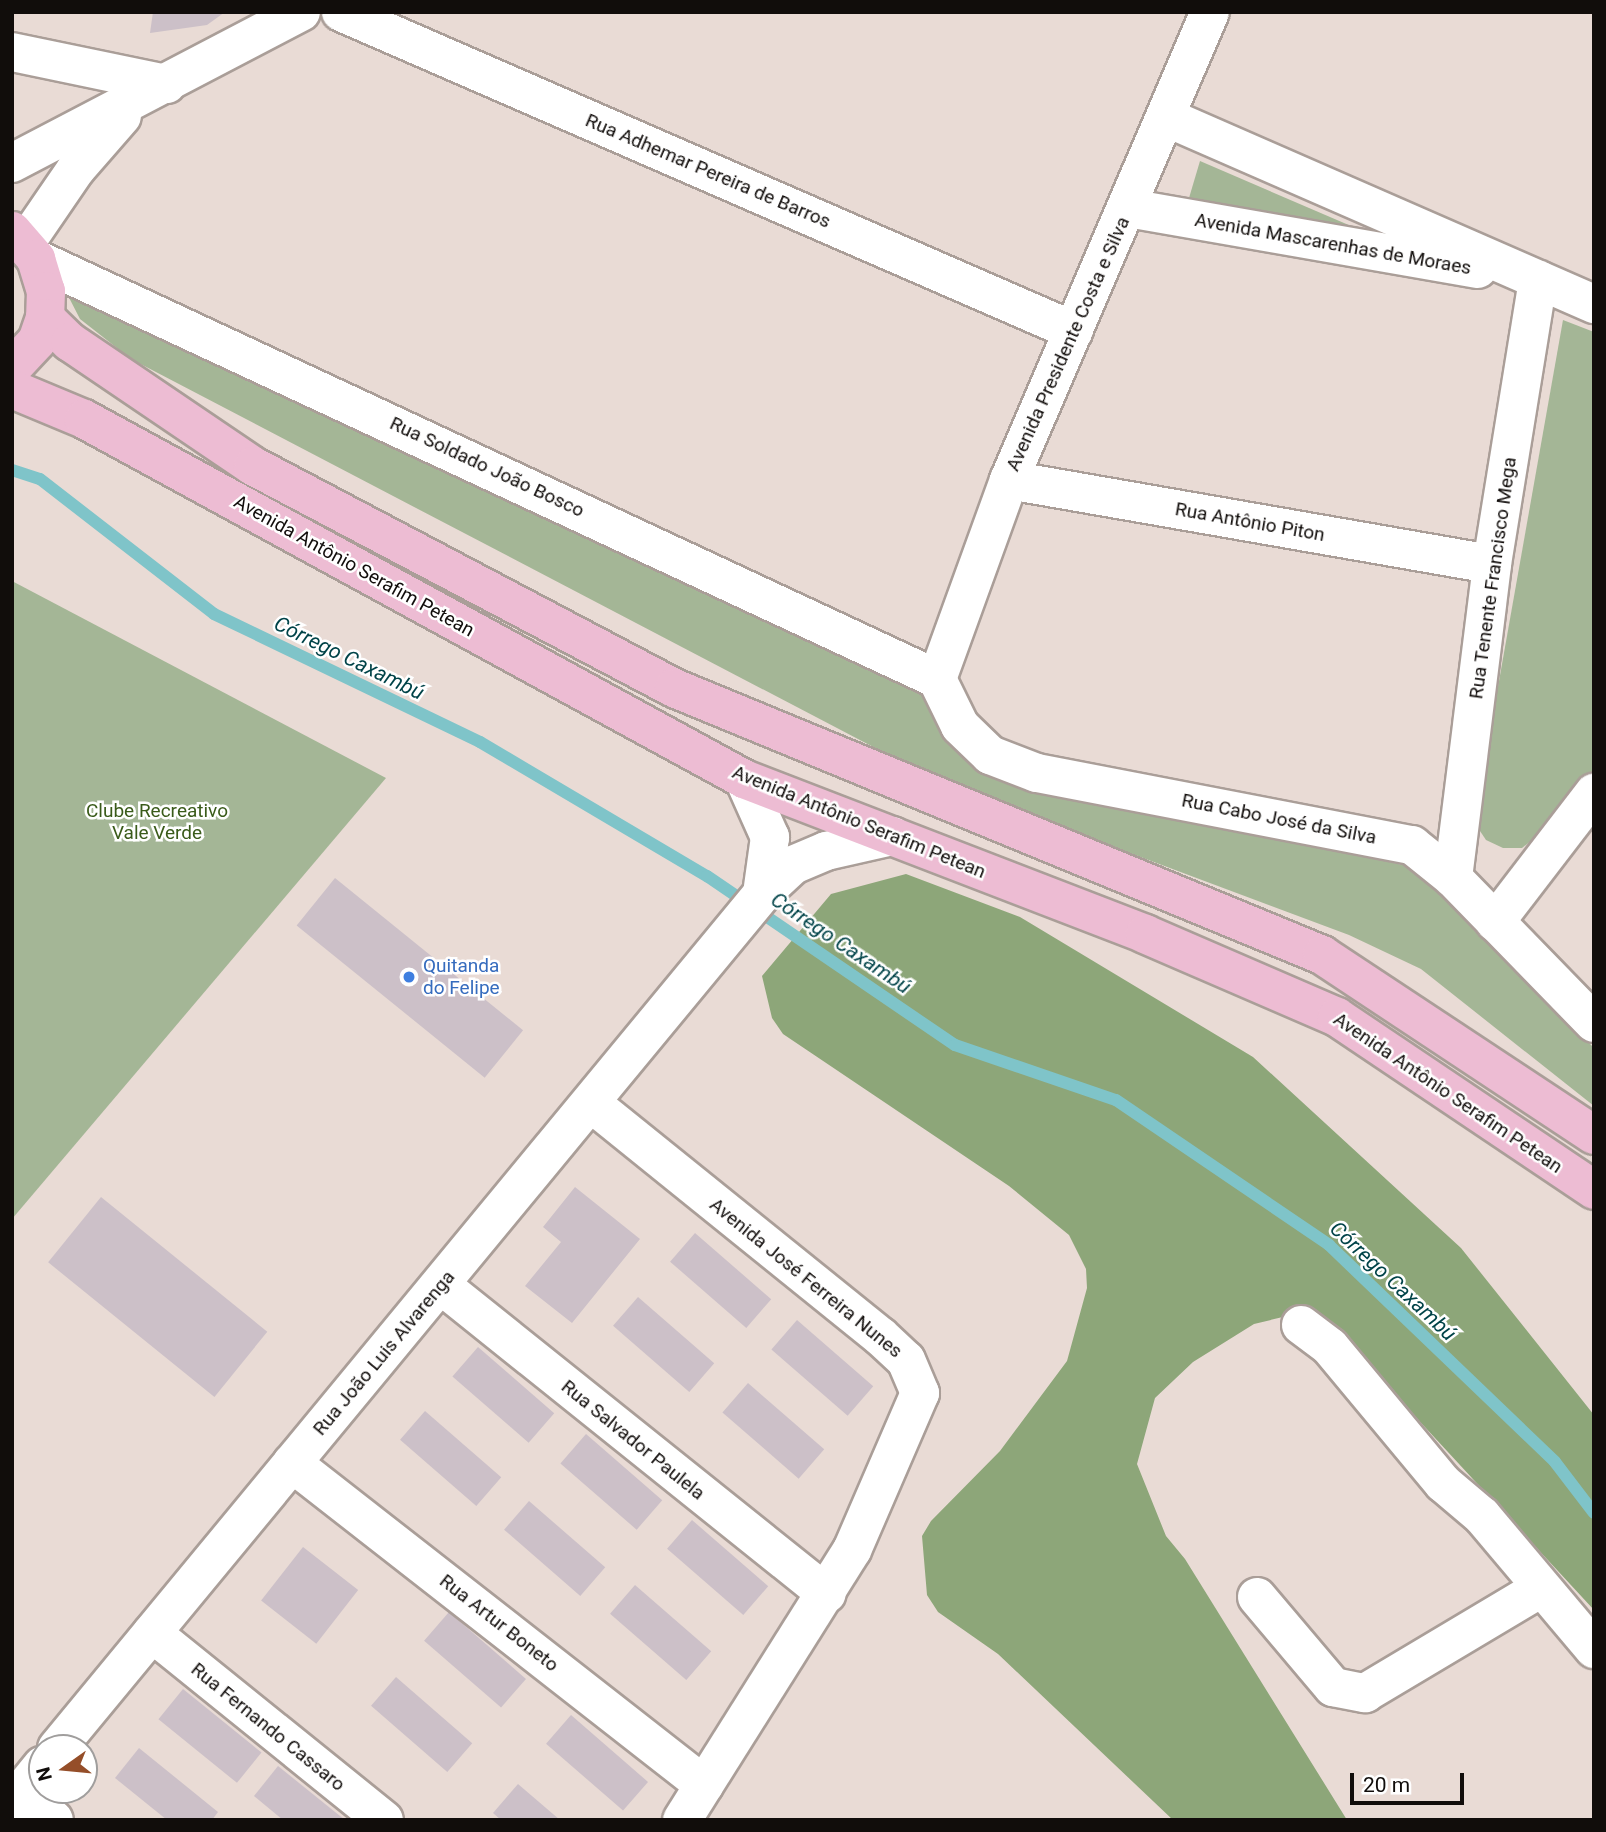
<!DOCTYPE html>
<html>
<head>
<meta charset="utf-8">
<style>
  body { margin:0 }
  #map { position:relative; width:1606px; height:1832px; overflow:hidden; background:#e9dbd5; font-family:Roboto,sans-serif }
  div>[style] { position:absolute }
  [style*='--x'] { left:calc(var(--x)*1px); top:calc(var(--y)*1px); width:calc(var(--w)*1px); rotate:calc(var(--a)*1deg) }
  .green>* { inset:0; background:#a4b696 }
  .forest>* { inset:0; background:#8da679 }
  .stream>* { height:12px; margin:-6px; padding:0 6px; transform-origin:6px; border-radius:6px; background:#7fc4c9 }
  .building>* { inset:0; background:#ccc0c8; transform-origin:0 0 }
  .roads { filter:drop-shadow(2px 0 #aa9e98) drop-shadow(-2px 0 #aa9e98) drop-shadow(0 2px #aa9e98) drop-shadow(0 -2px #aa9e98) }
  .street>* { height:38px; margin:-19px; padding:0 19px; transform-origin:19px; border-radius:19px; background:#fff }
  .secondary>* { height:38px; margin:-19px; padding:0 19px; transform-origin:19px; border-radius:19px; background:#fff }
  .primary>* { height:38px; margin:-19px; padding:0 19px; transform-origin:19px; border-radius:19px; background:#edbcd3 }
  .dots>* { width:19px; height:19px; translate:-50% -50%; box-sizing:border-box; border:4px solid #fff; border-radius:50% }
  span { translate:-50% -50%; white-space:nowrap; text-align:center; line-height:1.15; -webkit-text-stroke:5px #fff; paint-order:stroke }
  .street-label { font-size:19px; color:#110d0b }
  .park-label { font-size:19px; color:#3a5b1a }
  .shop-label { font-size:19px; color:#366cbe }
  .left { translate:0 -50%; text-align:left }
  .water-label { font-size:21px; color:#004348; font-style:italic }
  .frame { position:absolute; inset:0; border:14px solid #110d0b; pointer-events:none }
  .north { position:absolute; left:28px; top:1734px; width:70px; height:70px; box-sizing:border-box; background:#fff; border:2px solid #a09e9d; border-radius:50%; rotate:255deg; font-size:19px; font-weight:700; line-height:28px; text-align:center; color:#110d0b }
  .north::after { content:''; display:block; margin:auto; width:24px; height:32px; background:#954e29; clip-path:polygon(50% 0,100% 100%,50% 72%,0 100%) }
  .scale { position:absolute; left:1350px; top:1773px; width:114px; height:32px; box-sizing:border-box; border:4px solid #110d0b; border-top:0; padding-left:9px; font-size:21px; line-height:24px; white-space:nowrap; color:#110d0b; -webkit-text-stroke:5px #fff; paint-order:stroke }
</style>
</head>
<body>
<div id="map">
  <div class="green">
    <div style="clip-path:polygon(1200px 161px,1351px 226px,1189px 198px)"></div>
    <div style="clip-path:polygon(62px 284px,915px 683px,951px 738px,1030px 785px,1403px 865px,1440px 891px,1594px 1048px,1594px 1106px,1421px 969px,1349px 935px,1079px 834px,879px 750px,131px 359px,80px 319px)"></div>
    <div style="clip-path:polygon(1563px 320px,1594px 332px,1594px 774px,1566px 810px,1537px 836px,1522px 848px,1503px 848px,1486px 840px,1474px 822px)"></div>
    <div style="clip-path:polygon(12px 581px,386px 778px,12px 1219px)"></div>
  </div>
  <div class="forest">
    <div style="clip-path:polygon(906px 874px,1020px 917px,1253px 1057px,1461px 1248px,1594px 1415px,1594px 1610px,1337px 1332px,1287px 1316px,1254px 1324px,1193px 1362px,1155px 1398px,1137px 1464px,1166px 1536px,1185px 1559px,1347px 1820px,1173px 1820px,998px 1654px,938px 1612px,927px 1595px,922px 1536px,931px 1521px,1000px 1451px,1067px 1361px,1087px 1288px,1086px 1269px,1069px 1235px,1009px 1186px,783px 1034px,772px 1018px,762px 976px,831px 894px)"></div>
  </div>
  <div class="stream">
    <div style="--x:12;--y:470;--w:29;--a:18"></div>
    <div style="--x:40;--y:479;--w:220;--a:37.8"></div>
    <div style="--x:214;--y:614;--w:295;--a:25.7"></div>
    <div style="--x:480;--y:742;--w:264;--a:30.6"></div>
    <div style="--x:707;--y:876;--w:300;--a:34.3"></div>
    <div style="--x:955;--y:1045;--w:170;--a:18.9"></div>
    <div style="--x:1116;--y:1100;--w:258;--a:34.2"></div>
    <div style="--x:1329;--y:1245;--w:313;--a:43.8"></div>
    <div style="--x:1555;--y:1462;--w:64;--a:52.6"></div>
  </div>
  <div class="building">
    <div style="clip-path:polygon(153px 12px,225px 12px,207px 25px,150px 33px)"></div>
    <div style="left:335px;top:878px;width:242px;height:61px;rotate:39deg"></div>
    <div style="clip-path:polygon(575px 1187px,640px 1239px,572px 1323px,525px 1286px,561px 1242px,543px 1227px)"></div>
    <div style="left:101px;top:1197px;width:214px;height:84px;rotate:39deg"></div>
    <div style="left:695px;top:1233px;width:101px;height:38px;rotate:41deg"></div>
    <div style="left:638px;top:1297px;width:101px;height:38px;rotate:41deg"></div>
    <div style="left:797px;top:1320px;width:101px;height:39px;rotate:41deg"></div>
    <div style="left:478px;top:1347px;width:101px;height:39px;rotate:41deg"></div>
    <div style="left:748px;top:1383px;width:101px;height:39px;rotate:41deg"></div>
    <div style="left:425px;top:1411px;width:101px;height:38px;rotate:41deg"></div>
    <div style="left:586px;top:1434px;width:101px;height:39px;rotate:41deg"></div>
    <div style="left:529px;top:1501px;width:101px;height:38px;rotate:41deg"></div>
    <div style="left:692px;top:1520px;width:101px;height:38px;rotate:41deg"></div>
    <div style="left:303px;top:1547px;width:70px;height:68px;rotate:38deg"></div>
    <div style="left:635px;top:1585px;width:101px;height:38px;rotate:41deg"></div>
    <div style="left:449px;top:1612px;width:102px;height:38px;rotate:41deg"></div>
    <div style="left:396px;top:1677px;width:101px;height:38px;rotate:41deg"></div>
    <div style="left:183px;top:1689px;width:101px;height:39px;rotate:39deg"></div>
    <div style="left:571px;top:1715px;width:102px;height:38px;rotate:41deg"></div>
    <div style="clip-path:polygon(139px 1748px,218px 1812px,212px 1820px,167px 1820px,115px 1778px)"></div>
    <div style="clip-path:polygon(278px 1766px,345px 1820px,283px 1820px,254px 1796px)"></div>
    <div style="clip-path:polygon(518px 1784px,560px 1820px,501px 1820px,493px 1813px)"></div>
  </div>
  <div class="roads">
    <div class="street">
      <div style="--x:341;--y:12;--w:799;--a:23.52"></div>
      <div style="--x:12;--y:52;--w:158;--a:11.7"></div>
      <div style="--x:1168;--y:118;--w:465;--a:23.6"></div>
      <div style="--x:1128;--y:208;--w:355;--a:9.9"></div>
      <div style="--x:36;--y:259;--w:994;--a:24.99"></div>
      <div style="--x:1009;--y:480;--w:490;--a:9.9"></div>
      <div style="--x:937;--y:679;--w:52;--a:63.9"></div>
      <div style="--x:960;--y:726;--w:42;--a:44"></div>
      <div style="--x:990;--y:755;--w:50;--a:21"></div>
      <div style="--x:1037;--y:773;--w:382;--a:10.9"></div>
      <div style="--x:1412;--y:845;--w:53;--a:38.8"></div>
      <div style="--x:1453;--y:878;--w:202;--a:45.8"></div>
      <div style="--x:937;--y:679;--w:212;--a:-70.1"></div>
      <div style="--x:1009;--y:480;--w:509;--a:-66.76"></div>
      <div style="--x:744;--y:779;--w:64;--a:65.9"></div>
      <div style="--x:770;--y:837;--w:58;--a:98"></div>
      <div style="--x:1453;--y:878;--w:316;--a:-82.9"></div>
      <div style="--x:1492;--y:564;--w:288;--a:-80.8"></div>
      <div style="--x:1495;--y:922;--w:163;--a:-52.5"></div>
      <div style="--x:591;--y:1103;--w:371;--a:38.9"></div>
      <div style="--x:880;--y:1336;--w:35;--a:43"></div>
      <div style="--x:906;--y:1360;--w:36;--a:67"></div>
      <div style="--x:920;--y:1393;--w:171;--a:113.4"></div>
      <div style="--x:852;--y:1550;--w:319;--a:122.2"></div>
      <div style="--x:441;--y:1285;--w:494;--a:38.7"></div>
      <div style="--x:1301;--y:1325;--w:36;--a:37"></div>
      <div style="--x:1330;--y:1347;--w:177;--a:50.3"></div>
      <div style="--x:1443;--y:1483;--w:51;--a:40.2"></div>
      <div style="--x:1482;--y:1516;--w:174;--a:49.9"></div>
      <div style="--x:292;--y:1463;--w:523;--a:38.01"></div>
      <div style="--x:1257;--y:1597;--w:118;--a:49.8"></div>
      <div style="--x:1333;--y:1687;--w:33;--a:11"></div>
      <div style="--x:1365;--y:1693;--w:205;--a:-30.8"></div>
      <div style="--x:152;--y:1633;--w:298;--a:38.9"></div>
      <div style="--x:57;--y:1748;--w:1107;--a:-50.46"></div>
      <div style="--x:762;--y:894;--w:42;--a:-43.1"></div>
      <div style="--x:793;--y:865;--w:36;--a:-23"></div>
      <div style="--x:826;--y:851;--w:68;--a:-12.8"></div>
      <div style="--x:21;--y:1792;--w:43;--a:40.3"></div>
      <div style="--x:12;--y:1803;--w:48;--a:-51"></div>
    </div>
    <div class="secondary">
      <div style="--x:12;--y:163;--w:326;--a:-27.6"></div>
      <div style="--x:26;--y:242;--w:88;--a:-55.6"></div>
      <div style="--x:76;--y:169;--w:70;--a:-49"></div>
    </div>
    <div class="primary">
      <div style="--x:12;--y:231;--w:37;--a:49"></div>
      <div style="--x:36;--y:259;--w:34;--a:73"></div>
      <div style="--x:46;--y:291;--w:27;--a:92"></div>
      <div style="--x:45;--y:318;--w:24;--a:109"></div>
      <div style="--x:37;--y:341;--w:37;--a:133"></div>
      <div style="--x:45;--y:318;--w:35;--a:44"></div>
      <div style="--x:70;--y:342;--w:221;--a:34.1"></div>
      <div style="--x:253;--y:466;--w:476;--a:27.8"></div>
      <div style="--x:674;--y:688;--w:701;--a:22.39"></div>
      <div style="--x:1322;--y:955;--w:326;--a:33.5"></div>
      <div style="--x:12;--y:389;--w:78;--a:22.6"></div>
      <div style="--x:84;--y:419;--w:752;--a:28.61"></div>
      <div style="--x:744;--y:779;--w:430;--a:21.1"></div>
      <div style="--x:1145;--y:934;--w:209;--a:23.4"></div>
      <div style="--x:1337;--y:1017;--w:310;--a:33.9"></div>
    </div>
  </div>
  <div class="dots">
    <div style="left:409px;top:977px;background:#3f7fe0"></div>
  </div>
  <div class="street-label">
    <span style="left:708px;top:171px;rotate:23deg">Rua Adhemar Pereira de Barros</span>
    <span style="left:1333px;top:244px;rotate:10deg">Avenida Mascarenhas de Moraes</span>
    <span style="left:1068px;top:344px;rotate:-66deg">Avenida Presidente Costa e Silva</span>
    <span style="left:487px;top:467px;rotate:25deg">Rua Soldado João Bosco</span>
    <span style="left:1250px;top:522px;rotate:10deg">Rua Antônio Piton</span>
    <span style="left:354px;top:566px;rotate:29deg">Avenida Antônio Serafim Petean</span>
    <span style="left:1493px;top:578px;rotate:-82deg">Rua Tenente Francisco Mega</span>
    <span style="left:1279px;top:819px;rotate:11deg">Rua Cabo José da Silva</span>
    <span style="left:859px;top:822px;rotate:22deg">Avenida Antônio Serafim Petean</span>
    <span style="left:1448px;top:1093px;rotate:34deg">Avenida Antônio Serafim Petean</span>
    <span style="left:806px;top:1278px;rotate:39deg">Avenida José Ferreira Nunes</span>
    <span style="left:384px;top:1353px;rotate:-50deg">Rua João Luis Alvarenga</span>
    <span style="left:633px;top:1440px;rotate:39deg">Rua Salvador Paulela</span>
    <span style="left:499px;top:1623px;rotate:38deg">Rua Artur Boneto</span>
    <span style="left:268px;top:1727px;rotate:39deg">Rua Fernando Cassaro</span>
  </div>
  <div class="park-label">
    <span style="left:157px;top:822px">Clube Recreativo<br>Vale Verde</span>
  </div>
  <div class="shop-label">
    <span class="left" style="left:423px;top:977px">Quitanda<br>do Felipe</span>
  </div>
  <div class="water-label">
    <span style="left:349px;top:658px;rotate:26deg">Córrego Caxambú</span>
    <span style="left:841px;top:943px;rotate:34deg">Córrego Caxambú</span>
    <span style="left:1393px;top:1281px;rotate:43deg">Córrego Caxambú</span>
  </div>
  <div class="frame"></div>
  <div class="north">N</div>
  <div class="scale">20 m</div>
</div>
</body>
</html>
